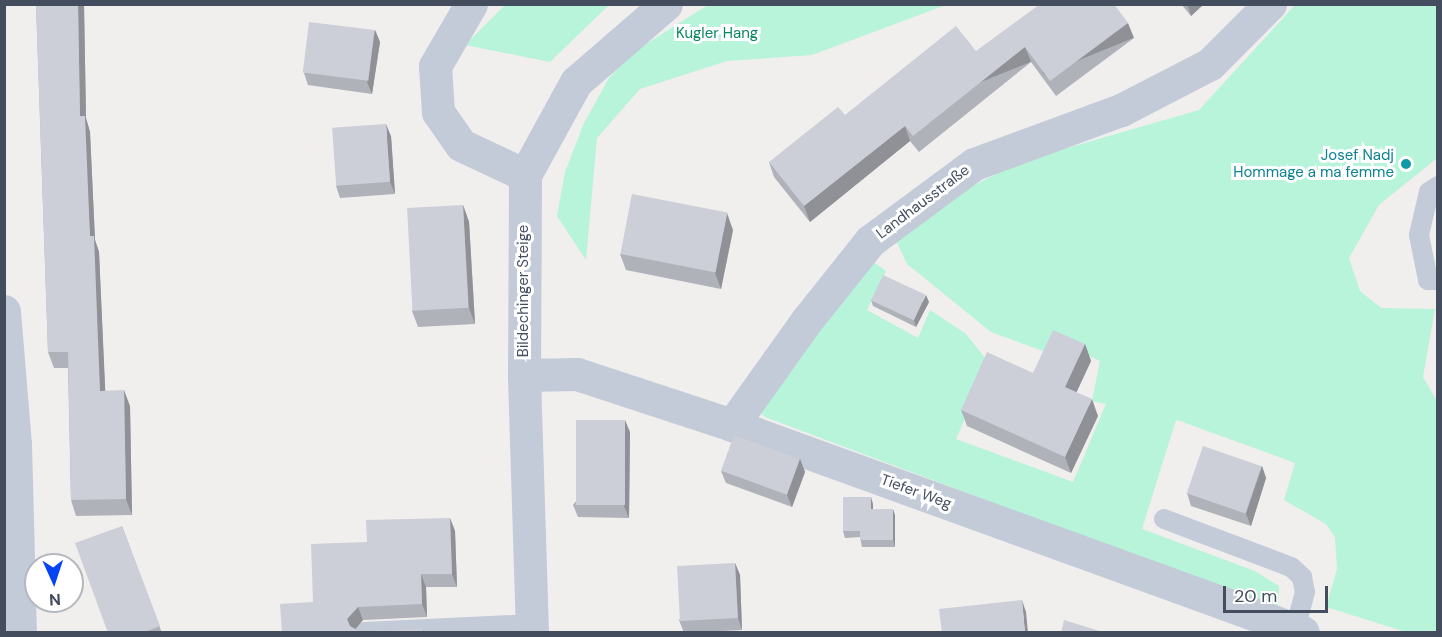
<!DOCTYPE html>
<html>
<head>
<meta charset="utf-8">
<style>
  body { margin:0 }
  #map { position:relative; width:1442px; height:637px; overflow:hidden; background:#f1eeee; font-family:"DM Sans",sans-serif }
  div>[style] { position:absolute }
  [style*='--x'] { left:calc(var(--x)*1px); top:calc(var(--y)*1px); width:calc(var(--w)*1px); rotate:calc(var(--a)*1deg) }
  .green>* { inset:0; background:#b7f4d9 }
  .service>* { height:20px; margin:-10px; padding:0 10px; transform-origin:10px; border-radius:10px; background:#c3cad8 }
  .minor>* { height:33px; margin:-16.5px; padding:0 16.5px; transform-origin:16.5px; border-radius:16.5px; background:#c3cad8 }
  .tertiary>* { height:33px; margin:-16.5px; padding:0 16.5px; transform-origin:16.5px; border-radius:16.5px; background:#c3cad8 }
  .wall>* { inset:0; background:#afb2b9 }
  .shaded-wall>* { inset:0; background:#8f9196; transform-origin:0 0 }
  .building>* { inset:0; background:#cccfd7; transform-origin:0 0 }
  .dots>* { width:16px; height:16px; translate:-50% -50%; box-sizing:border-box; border:3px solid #fff; border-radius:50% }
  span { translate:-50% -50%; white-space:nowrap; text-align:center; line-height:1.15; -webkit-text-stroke:6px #fff; paint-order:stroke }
  .park-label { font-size:15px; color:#0d8760 }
  .culture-label { font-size:15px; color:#0d838f }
  .right { translate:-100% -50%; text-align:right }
  .street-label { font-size:15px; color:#444d5e }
  .frame { position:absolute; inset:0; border:6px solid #444d5e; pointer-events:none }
  .north { position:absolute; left:24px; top:553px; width:60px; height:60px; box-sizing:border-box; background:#fff; border:2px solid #b4b8bf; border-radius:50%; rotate:177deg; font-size:16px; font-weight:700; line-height:24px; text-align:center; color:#444d5e }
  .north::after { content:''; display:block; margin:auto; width:21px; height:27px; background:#0643f3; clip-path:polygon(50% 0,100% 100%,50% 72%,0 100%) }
  .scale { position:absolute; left:1223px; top:586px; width:105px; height:27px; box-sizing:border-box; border:3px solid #444d5e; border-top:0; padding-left:8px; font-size:18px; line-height:21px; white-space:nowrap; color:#444d5e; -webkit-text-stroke:4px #fff; paint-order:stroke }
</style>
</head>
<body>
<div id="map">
  <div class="green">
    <div style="clip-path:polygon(505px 5px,609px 5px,550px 62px,465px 45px)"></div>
    <div style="clip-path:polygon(708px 5px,946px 5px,812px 55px,727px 61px,640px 89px,597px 138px,586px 260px,557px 216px,565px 172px,584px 123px,609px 78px,635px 51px)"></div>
    <div style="clip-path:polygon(1295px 5px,1437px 5px,1437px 158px,1379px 205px,1349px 258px,1360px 291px,1381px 308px,1435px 309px,1423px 377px,1437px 401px,1437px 632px,1406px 632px,1326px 607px,1337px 569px,1335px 537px,1326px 524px,1284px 500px,1295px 463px,1180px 421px,1176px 420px,1142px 529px,1255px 571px,1279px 586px,1278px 610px,765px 417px,756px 409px,868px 258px,886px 271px,867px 310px,918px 338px,930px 310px,966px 334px,989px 363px,956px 439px,1073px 482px,1106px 404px,1092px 401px,1100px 361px,1066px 345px,1054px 355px,991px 332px,907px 264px,893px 234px,925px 210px,1022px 161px,1199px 110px)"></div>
  </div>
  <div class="service">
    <div style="--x:1438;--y:186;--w:11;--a:146"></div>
    <div style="--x:1429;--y:192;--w:44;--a:103.1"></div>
    <div style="--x:1419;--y:235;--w:46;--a:78.7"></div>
    <div style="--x:1428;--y:280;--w:10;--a:0"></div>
    <div style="--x:1164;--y:519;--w:136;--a:20.7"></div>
    <div style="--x:1291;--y:567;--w:15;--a:42"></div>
    <div style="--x:1302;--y:577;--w:15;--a:79"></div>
    <div style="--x:1305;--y:592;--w:39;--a:105"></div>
    <div style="--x:364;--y:632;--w:169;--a:-2.7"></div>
  </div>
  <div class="minor">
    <div style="--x:471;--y:4;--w:72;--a:120.1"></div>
    <div style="--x:435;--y:66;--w:46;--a:86.3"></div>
    <div style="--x:438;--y:112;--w:40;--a:55.1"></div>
    <div style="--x:461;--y:145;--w:71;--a:25.1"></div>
    <div style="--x:4;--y:311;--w:133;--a:85.3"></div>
    <div style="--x:15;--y:444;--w:188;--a:88.5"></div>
    <div style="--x:524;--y:375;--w:53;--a:-1.1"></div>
    <div style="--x:577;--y:374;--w:163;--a:18.2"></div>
    <div style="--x:732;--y:425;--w:607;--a:19.93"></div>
    <div style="--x:732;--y:425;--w:129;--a:-54.5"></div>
    <div style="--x:807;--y:320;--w:101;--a:-51.4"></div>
    <div style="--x:870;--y:241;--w:129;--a:-36.5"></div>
    <div style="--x:974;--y:164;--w:157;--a:-20.2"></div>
    <div style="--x:1121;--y:110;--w:100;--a:-27.3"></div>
    <div style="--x:1210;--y:64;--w:85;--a:-45"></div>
  </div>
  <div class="tertiary">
    <div style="--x:532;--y:632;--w:257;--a:-91.8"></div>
    <div style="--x:524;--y:375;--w:200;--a:-89.7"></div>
    <div style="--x:525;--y:175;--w:106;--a:-61.3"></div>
    <div style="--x:576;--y:82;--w:119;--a:-40.9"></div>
  </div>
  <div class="wall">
    <div style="clip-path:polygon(36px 4px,84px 4px,86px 118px,90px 132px,95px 240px,99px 252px,105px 391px,130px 406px,132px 515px,76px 516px,71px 500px,68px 368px,54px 368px,48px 352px)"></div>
    <div style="clip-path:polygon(1181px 4px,1204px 4px,1191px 16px)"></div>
    <div style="clip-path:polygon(375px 30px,380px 42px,372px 94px,308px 85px,304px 73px)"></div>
    <div style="clip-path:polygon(1134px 38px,1056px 96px,1031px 62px,919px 152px,910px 141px,810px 222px,774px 177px,769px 162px,845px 115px,976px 51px)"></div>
    <div style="clip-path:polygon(391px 136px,395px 194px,340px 198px,336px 186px)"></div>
    <div style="clip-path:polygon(463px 205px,469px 222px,475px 324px,418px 327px,412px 311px)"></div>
    <div style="clip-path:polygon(733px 230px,721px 289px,626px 270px,620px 254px)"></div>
    <div style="clip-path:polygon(871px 300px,929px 302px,916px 327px,873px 306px)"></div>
    <div style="clip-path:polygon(1085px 344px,1091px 361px,1076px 393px,1098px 416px,1071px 473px,967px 426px,961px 410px,1033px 373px)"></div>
    <div style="clip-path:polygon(630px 432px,629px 518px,578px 517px,573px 505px)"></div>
    <div style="clip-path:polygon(800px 459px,805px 472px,792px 507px,726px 483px,721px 471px)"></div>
    <div style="clip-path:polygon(1262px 466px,1266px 478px,1251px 526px,1191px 506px,1187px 493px)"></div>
    <div style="clip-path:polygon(873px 504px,873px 509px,895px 515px,895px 547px,862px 547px,860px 537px,845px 538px,843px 531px)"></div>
    <div style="clip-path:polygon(450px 518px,455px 531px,457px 587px,426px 587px,427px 617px,363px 620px,355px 629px,359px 631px,423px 628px,424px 633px,282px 633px,313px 602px,367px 542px)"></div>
    <div style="clip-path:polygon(122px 526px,162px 633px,108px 633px)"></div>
    <div style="clip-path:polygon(735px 563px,740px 575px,742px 630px,684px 633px,679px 620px)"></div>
  </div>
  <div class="shaded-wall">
    <div style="clip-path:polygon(78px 4px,84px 4px,86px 118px,90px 132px,95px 240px,99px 252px,106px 406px,100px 391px,90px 236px,80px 116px)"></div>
    <div style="clip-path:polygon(1187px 4px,1204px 4px,1191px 16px)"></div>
    <div style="left:1128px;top:23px;width:16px;height:97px;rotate:68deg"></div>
    <div style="clip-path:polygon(375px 30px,380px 42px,372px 94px,367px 82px)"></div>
    <div style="left:1025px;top:47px;width:16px;height:143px;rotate:68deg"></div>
    <div style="clip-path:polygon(386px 124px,391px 136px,395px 194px,390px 182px)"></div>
    <div style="clip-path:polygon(905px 126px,910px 141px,810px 222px,804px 206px)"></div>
    <div style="clip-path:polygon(463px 205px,469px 222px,475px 324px,469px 308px)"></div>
    <div style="clip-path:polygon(727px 213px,733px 230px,721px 289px,715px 273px)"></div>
    <div style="clip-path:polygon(926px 295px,929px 302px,916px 327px,914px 320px)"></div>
    <div style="clip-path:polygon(1085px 344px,1091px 361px,1071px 404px,1065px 387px)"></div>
    <div style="clip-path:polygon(124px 390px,130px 406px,132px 515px,126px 499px)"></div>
    <div style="clip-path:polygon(1092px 399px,1098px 416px,1071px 473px,1065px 457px)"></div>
    <div style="clip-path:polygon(625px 420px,630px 432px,629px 518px,624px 506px)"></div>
    <div style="clip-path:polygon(800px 459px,805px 472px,792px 507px,787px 495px)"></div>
    <div style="clip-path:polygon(1262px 466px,1266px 478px,1251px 526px,1246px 514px)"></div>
    <div style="clip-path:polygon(871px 497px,873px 504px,873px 515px,871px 509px)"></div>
    <div style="clip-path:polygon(893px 509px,895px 515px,895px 547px,893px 540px)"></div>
    <div style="clip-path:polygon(450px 518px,455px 531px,457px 587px,452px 574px)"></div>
    <div style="clip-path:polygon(735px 563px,740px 575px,742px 630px,738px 618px)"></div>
    <div style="clip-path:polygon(421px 574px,426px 587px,427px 617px,422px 604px)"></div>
    <div style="clip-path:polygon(1022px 600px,1026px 612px,1028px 633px,1025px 633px)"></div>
    <div style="clip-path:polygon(358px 607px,363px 620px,352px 633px,347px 619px)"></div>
  </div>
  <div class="building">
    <div style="clip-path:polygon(36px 4px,78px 4px,80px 116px,85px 116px,90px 236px,94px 236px,100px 391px,124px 390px,126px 499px,71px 500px,68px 352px,48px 352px)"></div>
    <div style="clip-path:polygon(1040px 4px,1114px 4px,1128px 23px,1050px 81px,1025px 47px,913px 136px,905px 126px,804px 206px,769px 162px,838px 107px,845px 115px,956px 26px,976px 51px)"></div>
    <div style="left:309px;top:22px;width:66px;height:51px;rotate:7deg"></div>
    <div style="left:386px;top:124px;width:58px;height:54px;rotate:86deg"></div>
    <div style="left:632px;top:194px;width:97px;height:61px;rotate:11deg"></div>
    <div style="left:463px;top:205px;width:103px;height:56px;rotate:87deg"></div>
    <div style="left:883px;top:275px;width:47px;height:28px;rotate:25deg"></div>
    <div style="clip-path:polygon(1053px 330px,1085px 344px,1065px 387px,1092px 399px,1065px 457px,961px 410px,987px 352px,1033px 373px)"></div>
    <div style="left:576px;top:420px;width:49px;height:85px"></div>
    <div style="left:734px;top:435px;width:70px;height:38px;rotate:20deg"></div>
    <div style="left:1203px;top:446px;width:62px;height:50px;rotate:19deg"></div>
    <div style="clip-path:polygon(843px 497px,871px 497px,871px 509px,893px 509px,893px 540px,860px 540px,860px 531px,843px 531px)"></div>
    <div style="clip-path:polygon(450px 518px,452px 574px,421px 574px,422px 604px,358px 607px,347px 619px,350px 626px,359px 631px,423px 628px,423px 633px,282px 633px,280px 604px,313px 602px,311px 544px,367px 542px,366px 520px)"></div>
    <div style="clip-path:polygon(122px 526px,160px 626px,143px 633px,108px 633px,75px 543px)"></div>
    <div style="left:735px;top:563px;width:55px;height:58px;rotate:87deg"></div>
    <div style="clip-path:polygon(1022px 600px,1025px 633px,942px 633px,939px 609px)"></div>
    <div style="clip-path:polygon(1064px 620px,1106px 633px,1061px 633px)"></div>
  </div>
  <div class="dots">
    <div style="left:1406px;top:164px;background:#0f9aa8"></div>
  </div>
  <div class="park-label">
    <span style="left:717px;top:34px">Kugler Hang</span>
  </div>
  <div class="culture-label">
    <span class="right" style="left:1394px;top:164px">Josef Nadj<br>Hommage a ma femme</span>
  </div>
  <div class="street-label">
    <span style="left:923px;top:202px;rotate:-37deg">Landhausstraße</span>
    <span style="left:524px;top:291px;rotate:-90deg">Bildechinger Steige</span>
    <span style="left:916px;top:492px;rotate:20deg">Tiefer Weg</span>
  </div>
  <div class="frame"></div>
  <div class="north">N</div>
  <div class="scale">20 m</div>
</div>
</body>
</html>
